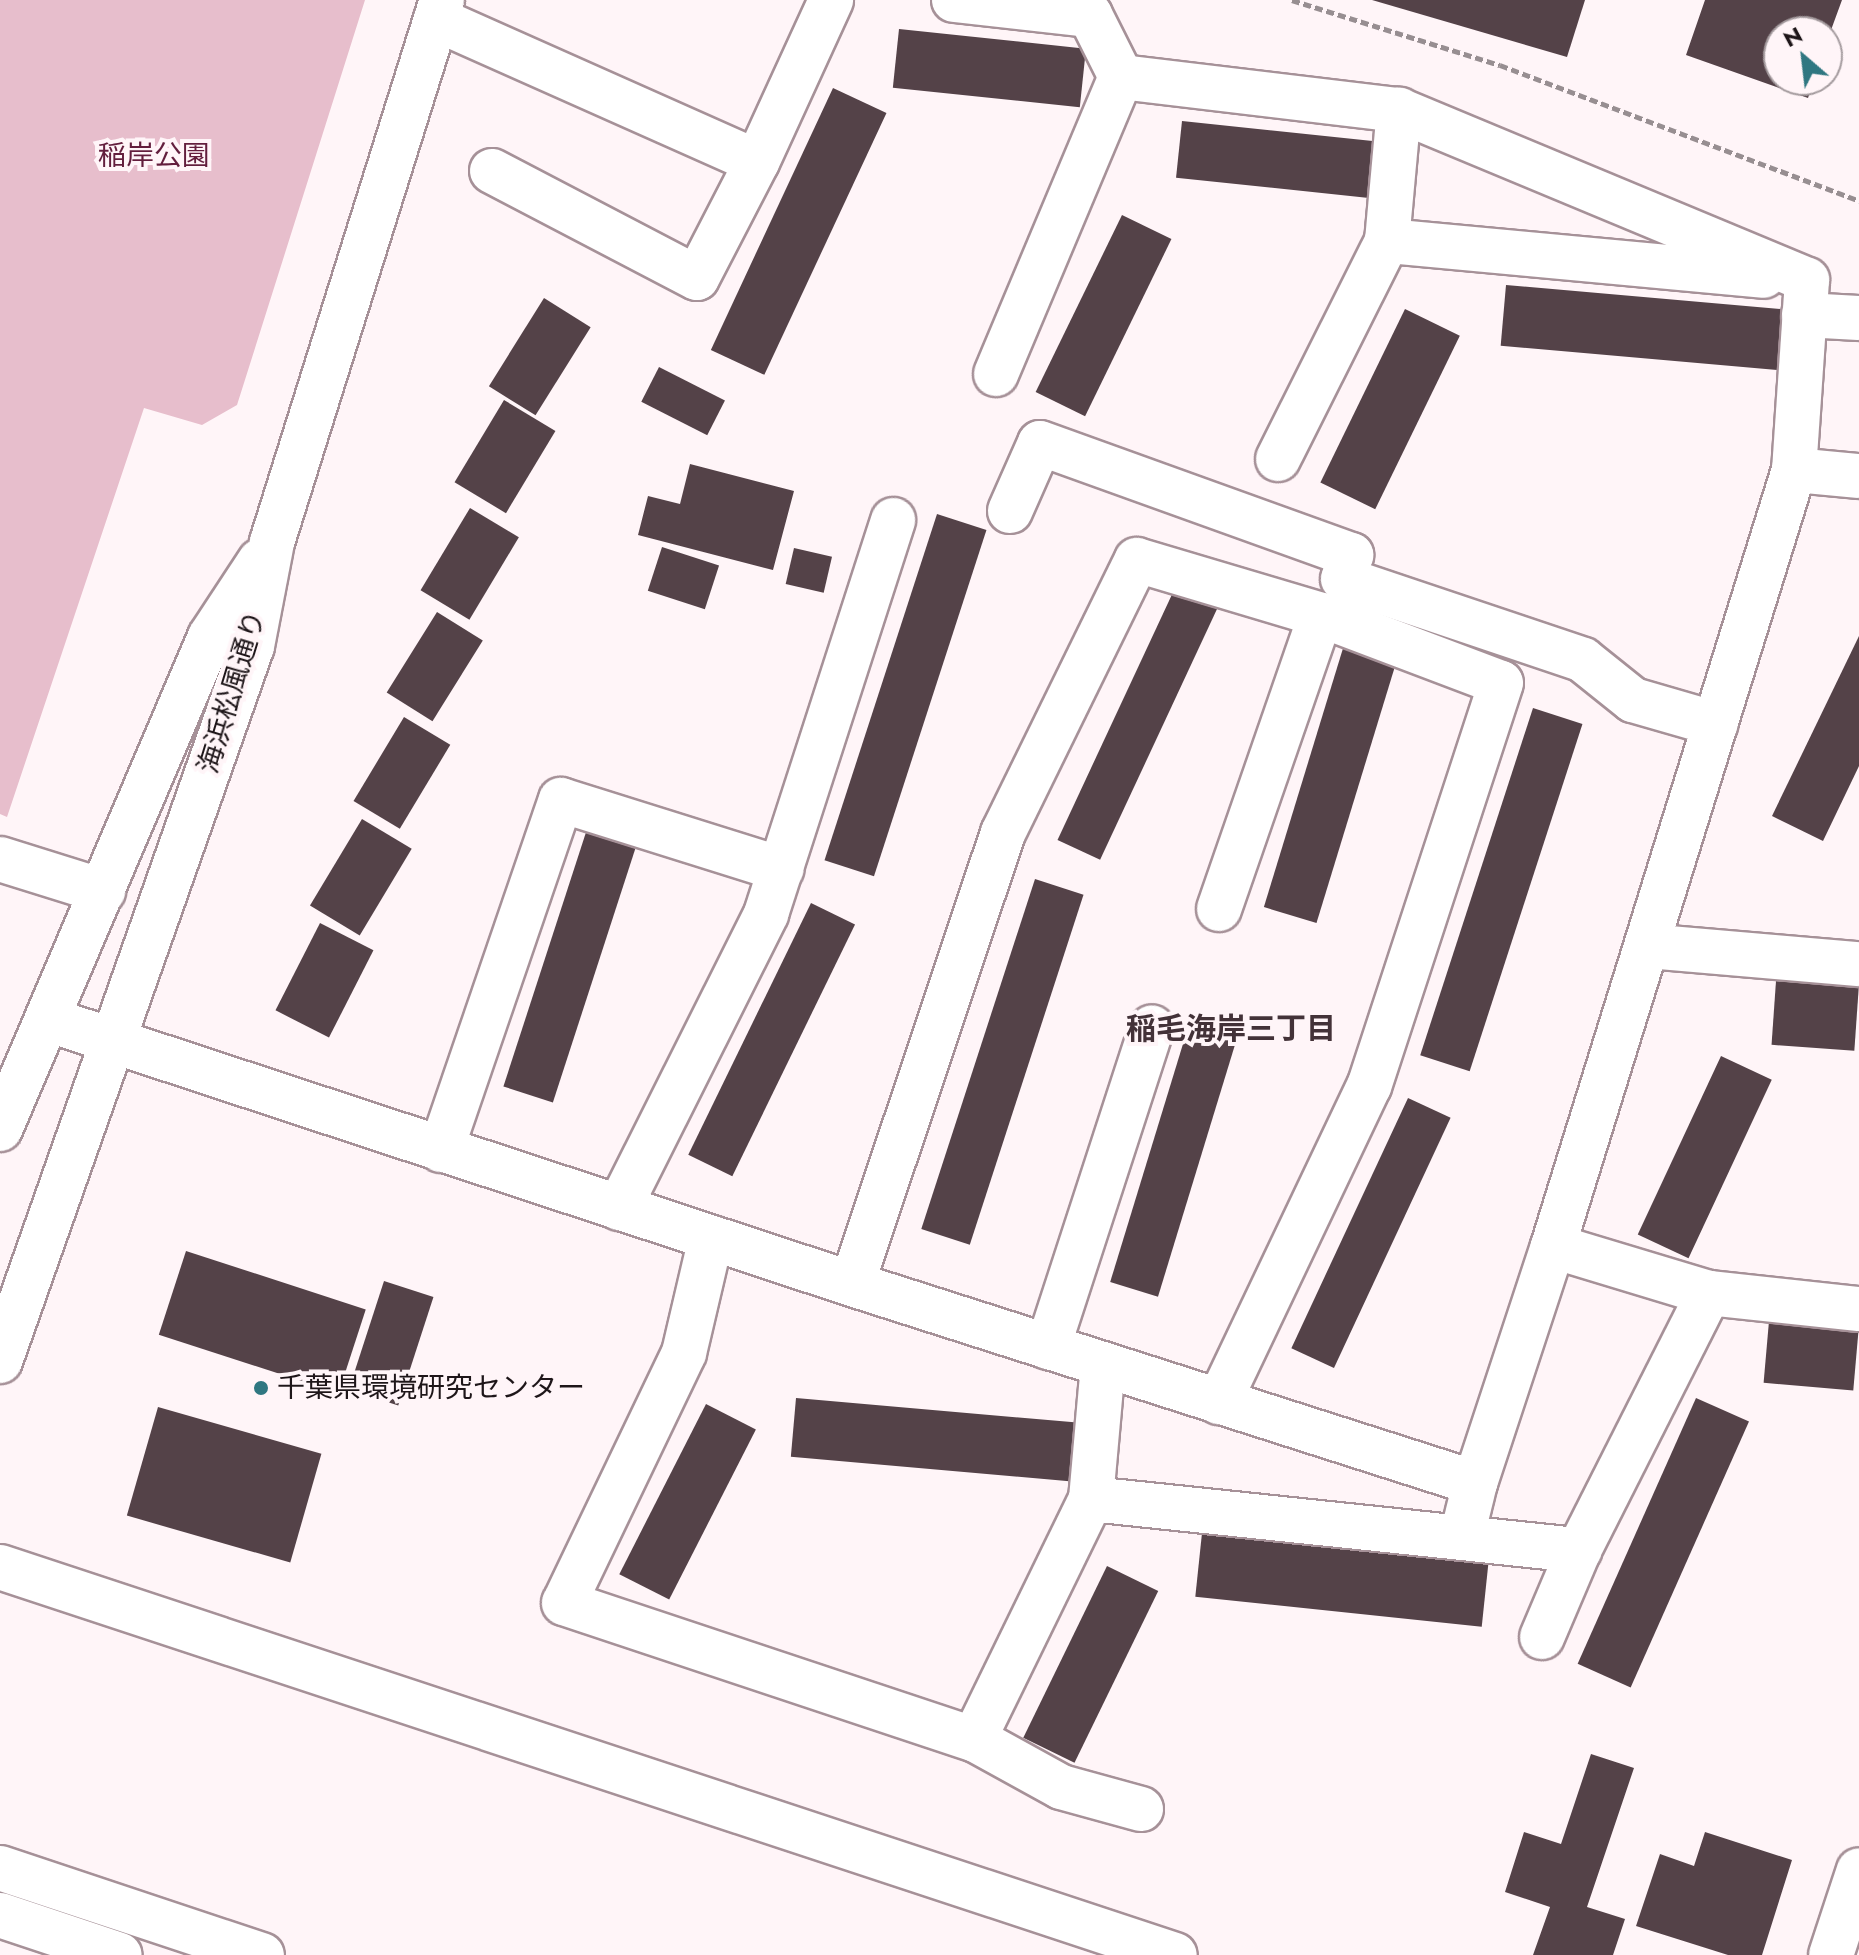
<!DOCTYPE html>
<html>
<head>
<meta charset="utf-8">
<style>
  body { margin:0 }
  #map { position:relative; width:1859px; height:1955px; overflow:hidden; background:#fff5f8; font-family:Jost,"Noto Sans JP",sans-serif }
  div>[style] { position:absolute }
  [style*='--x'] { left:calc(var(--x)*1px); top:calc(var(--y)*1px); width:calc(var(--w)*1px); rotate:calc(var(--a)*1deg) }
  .green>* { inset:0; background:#e7becc }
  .building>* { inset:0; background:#544248; transform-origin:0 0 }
  .path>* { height:5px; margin-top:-2.5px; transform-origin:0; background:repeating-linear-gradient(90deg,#978e91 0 8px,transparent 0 12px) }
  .roads { filter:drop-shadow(2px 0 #a69198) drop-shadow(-2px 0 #a69198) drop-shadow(0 2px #a69198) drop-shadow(0 -2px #a69198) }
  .minor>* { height:44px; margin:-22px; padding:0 22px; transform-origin:22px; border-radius:22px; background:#fff }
  .dots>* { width:22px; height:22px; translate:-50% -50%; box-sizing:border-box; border:4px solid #fff5f8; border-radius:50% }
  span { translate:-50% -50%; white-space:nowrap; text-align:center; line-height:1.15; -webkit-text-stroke:8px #fff5f8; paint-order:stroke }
  .park-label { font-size:28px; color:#631e3d }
  .street-label { font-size:28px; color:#1e1619 }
  .poi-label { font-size:28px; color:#1e1619 }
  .left { translate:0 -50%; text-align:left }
  .neighbourhood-label { font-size:30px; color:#433238; font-weight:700 }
  .north { position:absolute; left:1763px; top:16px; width:80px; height:80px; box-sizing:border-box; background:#fff5f8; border:2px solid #a59c9f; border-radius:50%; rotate:332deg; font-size:22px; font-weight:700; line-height:32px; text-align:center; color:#1e1619 }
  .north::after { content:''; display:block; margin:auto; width:28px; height:36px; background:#2f7781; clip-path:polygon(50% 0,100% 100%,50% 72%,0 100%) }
</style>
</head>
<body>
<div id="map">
  <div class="green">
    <div style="clip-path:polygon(0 0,365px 0,237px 405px,202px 425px,144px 408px,7px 817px,0 814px)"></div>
  </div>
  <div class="building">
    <div style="clip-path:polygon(1372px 0,1585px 0,1567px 57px)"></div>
    <div style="clip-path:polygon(1705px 0,1842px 0,1827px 41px,1827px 32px,1779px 32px,1779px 80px,1814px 80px,1808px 98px,1686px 55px)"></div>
    <div style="left:899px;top:29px;width:188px;height:59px;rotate:6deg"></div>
    <div style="left:833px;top:88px;width:59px;height:289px;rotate:25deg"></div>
    <div style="left:1182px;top:121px;width:194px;height:57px;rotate:6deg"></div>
    <div style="left:1122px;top:215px;width:55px;height:197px;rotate:26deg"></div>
    <div style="left:1506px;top:285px;width:286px;height:61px;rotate:5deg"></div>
    <div style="left:544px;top:298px;width:55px;height:104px;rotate:32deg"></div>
    <div style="left:1405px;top:309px;width:61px;height:193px;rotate:26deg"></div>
    <div style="left:659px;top:367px;width:74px;height:39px;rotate:27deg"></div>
    <div style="left:504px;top:400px;width:60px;height:96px;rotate:31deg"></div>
    <div style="clip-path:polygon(690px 464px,794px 491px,773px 570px,638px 535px,648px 496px,680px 504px)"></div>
    <div style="left:470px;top:508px;width:57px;height:96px;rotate:31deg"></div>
    <div style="left:937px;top:514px;width:52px;height:364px;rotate:18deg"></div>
    <div style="left:662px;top:547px;width:60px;height:46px;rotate:18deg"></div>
    <div style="left:794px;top:548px;width:39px;height:37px;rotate:13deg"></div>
    <div style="left:1175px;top:588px;width:47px;height:278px;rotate:25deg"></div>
    <div style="left:437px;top:612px;width:54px;height:95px;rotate:32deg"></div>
    <div style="clip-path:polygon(1859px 636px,1859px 766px,1823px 841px,1772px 816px)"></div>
    <div style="left:1344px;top:645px;width:55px;height:274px;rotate:17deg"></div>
    <div style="left:1533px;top:708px;width:52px;height:365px;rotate:18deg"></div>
    <div style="left:404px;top:717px;width:54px;height:98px;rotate:31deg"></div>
    <div style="left:362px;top:819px;width:58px;height:101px;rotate:31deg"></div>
    <div style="left:589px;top:823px;width:52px;height:277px;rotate:18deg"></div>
    <div style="left:1035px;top:879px;width:51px;height:368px;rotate:18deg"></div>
    <div style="left:811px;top:903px;width:49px;height:280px;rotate:26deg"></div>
    <div style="left:320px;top:923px;width:60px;height:98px;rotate:27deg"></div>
    <div style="left:1776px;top:981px;width:83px;height:64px;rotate:4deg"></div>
    <div style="left:1190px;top:1021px;width:50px;height:273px;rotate:17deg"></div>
    <div style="left:1721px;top:1056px;width:56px;height:197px;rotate:25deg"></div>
    <div style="left:1408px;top:1098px;width:47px;height:276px;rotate:25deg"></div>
    <div style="left:186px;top:1251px;width:189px;height:88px;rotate:18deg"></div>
    <div style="left:384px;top:1281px;width:52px;height:114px;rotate:18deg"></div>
    <div style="left:1769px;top:1321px;width:90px;height:62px;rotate:5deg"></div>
    <div style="left:796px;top:1398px;width:288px;height:59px;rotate:5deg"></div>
    <div style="left:1696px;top:1398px;width:58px;height:291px;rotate:24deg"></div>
    <div style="left:706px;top:1404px;width:56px;height:191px;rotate:27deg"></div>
    <div style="left:158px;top:1407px;width:170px;height:113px;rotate:16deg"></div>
    <div style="left:1202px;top:1533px;width:288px;height:64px;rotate:6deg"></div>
    <div style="left:1107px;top:1566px;width:57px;height:191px;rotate:26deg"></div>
    <div style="clip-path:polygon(1591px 1754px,1634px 1768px,1587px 1907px,1625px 1919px,1613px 1955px,1533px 1955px,1550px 1907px,1505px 1892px,1524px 1832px,1561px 1844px)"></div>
    <div style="clip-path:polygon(1705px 1832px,1792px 1860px,1762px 1955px,1728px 1955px,1636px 1926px,1660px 1854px,1694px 1866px)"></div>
  </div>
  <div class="path">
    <div style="--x:1292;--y:0;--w:218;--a:17.4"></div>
    <div style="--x:1500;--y:65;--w:384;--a:20.7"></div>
  </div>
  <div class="roads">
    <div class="minor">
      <div style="--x:954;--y:0;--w:137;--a:6.3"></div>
      <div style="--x:1090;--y:15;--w:69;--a:63.4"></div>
      <div style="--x:1121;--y:77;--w:280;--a:6.8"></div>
      <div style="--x:1399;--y:110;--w:442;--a:22.6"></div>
      <div style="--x:1807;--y:280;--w:190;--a:93.9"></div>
      <div style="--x:1794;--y:470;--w:813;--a:107.25"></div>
      <div style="--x:1553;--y:1246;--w:250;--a:108.2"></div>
      <div style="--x:1475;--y:1483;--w:55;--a:103.8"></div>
      <div style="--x:436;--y:19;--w:351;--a:24"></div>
      <div style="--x:492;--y:171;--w:231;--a:27.6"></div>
      <div style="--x:697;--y:278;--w:131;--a:-62.7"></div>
      <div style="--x:757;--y:162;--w:178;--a:-65.4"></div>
      <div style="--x:1387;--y:241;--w:378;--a:5.3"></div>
      <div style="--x:1804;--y:315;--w:55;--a:3.1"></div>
      <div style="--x:996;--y:374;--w:322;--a:-67.2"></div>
      <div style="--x:1278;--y:459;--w:244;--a:-63.4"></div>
      <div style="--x:1387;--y:241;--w:132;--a:-84.8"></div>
      <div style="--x:1794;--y:470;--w:65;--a:5.3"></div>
      <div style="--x:1010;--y:511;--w:74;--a:-66.2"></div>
      <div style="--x:1040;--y:443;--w:331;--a:19.8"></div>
      <div style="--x:1351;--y:555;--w:25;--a:108"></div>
      <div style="--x:1343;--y:579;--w:253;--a:18.6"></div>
      <div style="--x:1583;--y:660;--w:64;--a:38.7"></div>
      <div style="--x:1633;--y:700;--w:86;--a:16.1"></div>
      <div style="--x:0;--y:859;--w:108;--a:17.3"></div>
      <div style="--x:1219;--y:909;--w:311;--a:-70.9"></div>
      <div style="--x:1647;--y:946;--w:213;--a:4.9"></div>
      <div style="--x:47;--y:1019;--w:847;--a:18.22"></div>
      <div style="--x:852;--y:1284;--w:654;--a:17.71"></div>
      <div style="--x:0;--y:1129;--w:535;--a:-66.89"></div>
      <div style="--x:210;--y:637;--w:91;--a:-56.7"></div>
      <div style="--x:441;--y:1150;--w:370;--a:-71.1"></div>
      <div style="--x:561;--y:800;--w:231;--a:17.4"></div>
      <div style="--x:619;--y:1208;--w:329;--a:-63.4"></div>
      <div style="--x:766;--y:914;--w:414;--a:-72.1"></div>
      <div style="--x:711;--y:1238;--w:118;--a:103.2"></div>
      <div style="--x:684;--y:1353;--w:277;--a:115.6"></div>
      <div style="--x:564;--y:1603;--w:432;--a:18.4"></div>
      <div style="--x:974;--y:1739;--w:99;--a:28.9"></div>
      <div style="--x:1061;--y:1787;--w:83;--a:15.4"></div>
      <div style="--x:1553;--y:1246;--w:163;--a:16.8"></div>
      <div style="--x:1709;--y:1293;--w:151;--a:6.1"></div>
      <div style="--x:852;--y:1284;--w:476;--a:-71.5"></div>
      <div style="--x:1003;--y:833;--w:304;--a:-63.9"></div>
      <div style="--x:1137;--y:560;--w:192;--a:16.6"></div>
      <div style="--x:1321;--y:615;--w:192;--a:20.7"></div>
      <div style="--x:1501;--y:683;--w:424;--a:108.1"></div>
      <div style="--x:1369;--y:1086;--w:350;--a:115.4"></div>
      <div style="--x:1048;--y:1347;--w:336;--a:-72"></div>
      <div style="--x:0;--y:1361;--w:758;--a:-70.59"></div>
      <div style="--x:252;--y:646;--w:106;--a:-79.1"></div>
      <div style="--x:272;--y:542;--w:568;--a:-72.59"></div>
      <div style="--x:1091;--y:1499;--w:491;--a:6"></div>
      <div style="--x:0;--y:1567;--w:1237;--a:18.27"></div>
      <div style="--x:1542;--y:1637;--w:95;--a:-67"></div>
      <div style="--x:1579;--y:1550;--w:288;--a:-63.2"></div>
      <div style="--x:974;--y:1739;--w:267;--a:-64"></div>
      <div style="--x:1091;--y:1499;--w:135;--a:-84.9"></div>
      <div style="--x:0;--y:1868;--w:276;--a:18.4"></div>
      <div style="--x:0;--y:1915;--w:126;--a:18.4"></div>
      <div style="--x:1831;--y:1955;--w:89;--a:-71.8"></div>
    </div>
  </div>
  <div class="dots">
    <div style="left:261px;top:1388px;background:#2f7781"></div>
  </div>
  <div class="park-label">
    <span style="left:154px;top:156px">稲岸公園</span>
  </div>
  <div class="street-label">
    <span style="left:232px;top:692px;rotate:-73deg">海浜松風通り</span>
  </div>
  <div class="poi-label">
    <span class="left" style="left:277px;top:1388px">千葉県環境研究センター</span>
  </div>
  <div class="neighbourhood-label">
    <span style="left:1231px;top:1029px">稲毛海岸三丁目</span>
  </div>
  <div class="north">N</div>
</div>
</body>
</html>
